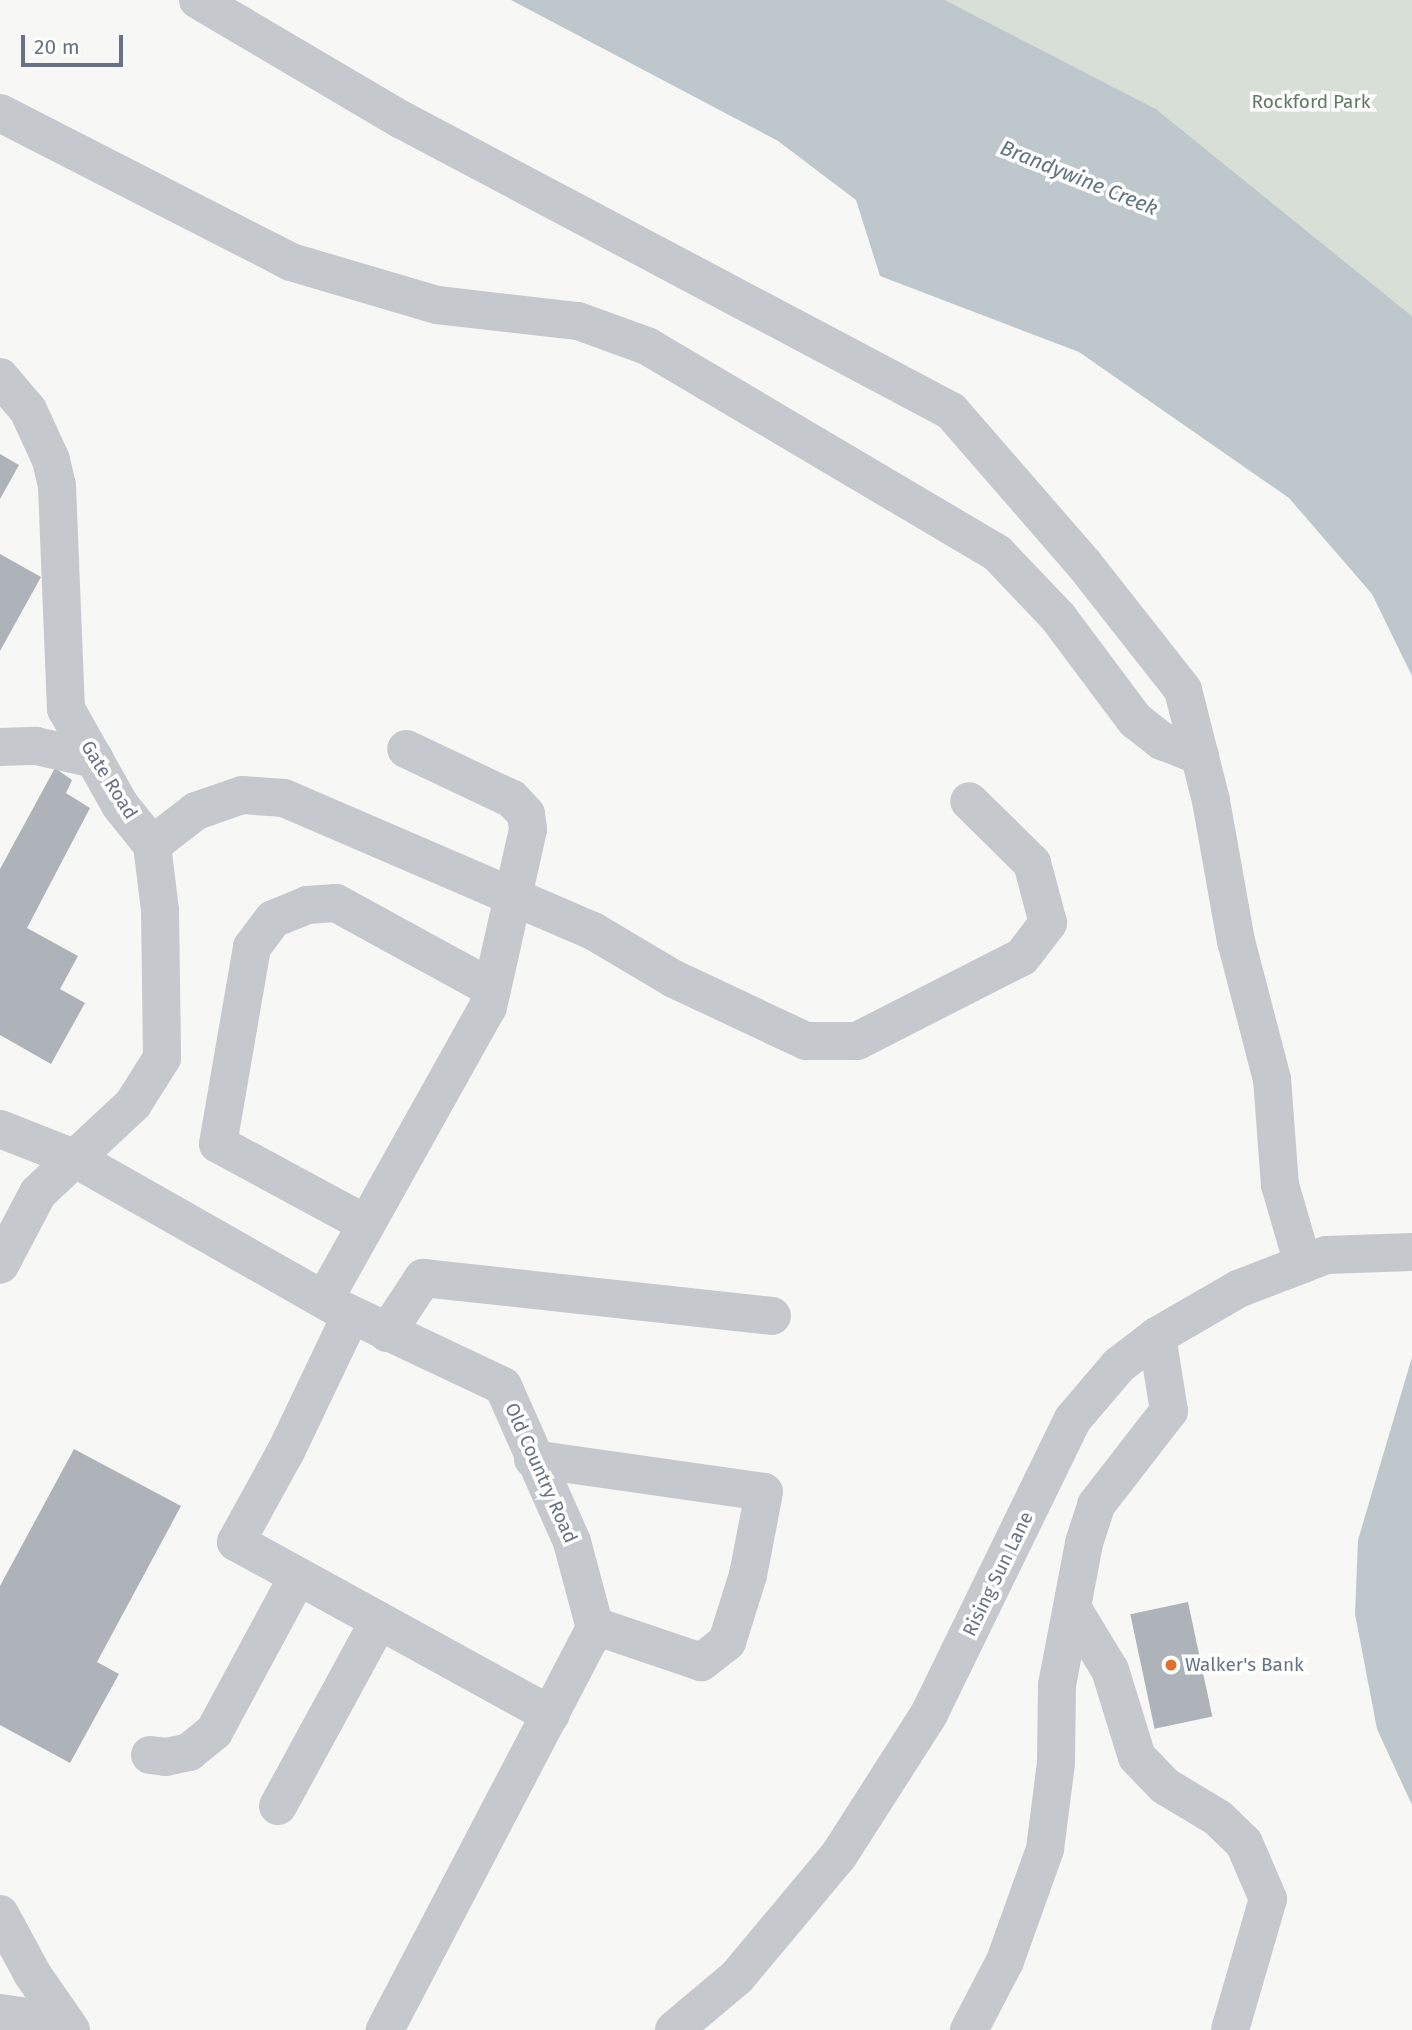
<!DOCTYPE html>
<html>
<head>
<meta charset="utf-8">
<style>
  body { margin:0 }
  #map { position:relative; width:1412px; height:2030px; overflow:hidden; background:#f7f8f5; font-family:"Fira Sans",sans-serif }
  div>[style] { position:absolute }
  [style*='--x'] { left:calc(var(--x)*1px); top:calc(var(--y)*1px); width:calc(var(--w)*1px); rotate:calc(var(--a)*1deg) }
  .green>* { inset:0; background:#d8dfd6 }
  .water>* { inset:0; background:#bec7cc }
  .building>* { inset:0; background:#aeb3ba; transform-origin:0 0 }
  .minor>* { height:38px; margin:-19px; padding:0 19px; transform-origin:19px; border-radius:19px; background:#c5c8cc }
  .dots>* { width:19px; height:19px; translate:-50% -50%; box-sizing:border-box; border:4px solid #fff; border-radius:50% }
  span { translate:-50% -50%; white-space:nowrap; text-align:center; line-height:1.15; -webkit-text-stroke:7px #fff; paint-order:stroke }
  .park-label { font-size:19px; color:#637862 }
  .street-label { font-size:19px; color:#677385 }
  .poi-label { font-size:19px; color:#677385 }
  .left { translate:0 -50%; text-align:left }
  .water-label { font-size:21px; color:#637481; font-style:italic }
  .scale { position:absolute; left:21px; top:35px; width:102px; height:32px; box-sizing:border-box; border:4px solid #677385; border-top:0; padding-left:9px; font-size:21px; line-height:24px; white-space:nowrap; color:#677385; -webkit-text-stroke:5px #fff; paint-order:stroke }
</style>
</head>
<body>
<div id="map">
  <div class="green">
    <div style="clip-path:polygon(945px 0,1412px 0,1412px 316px,1156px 109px)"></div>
  </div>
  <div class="water">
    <div style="clip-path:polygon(511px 0,945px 0,1156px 109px,1412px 316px,1412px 676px,1372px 594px,1289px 498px,1079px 352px,880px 276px,856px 200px,778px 141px)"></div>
    <div style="clip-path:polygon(1412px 1357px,1412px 1805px,1377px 1729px,1355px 1614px,1358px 1540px)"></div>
  </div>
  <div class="building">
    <div style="clip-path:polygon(0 454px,19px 465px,0 499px)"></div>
    <div style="clip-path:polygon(0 554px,41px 577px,0 651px)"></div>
    <div style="clip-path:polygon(55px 768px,72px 780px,66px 793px,90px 808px,27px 928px,78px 956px,60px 989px,85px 1003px,51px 1064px,0 1035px,0 869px)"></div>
    <div style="clip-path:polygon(74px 1449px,181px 1506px,97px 1662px,119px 1674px,70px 1763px,0 1725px,0 1586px)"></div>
    <div style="left:1188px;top:1602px;width:117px;height:59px;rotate:78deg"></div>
  </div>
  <div class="minor">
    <div style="--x:198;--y:0;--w:237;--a:30.5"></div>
    <div style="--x:402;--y:120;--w:621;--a:27.93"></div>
    <div style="--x:951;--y:411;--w:203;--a:49"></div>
    <div style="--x:1084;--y:564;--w:160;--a:51.8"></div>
    <div style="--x:1183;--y:690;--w:114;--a:75.8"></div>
    <div style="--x:1211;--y:801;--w:142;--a:79.9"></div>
    <div style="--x:1236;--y:941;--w:143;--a:75.4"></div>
    <div style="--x:1272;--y:1079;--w:106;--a:85.7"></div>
    <div style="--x:1280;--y:1185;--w:82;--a:73.8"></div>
    <div style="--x:0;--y:113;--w:327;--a:27.1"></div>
    <div style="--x:291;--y:262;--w:152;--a:16.4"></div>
    <div style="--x:437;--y:305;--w:142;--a:6.5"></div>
    <div style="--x:578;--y:321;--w:73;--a:19.9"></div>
    <div style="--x:647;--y:346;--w:407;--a:30.6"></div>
    <div style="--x:997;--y:553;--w:88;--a:46.4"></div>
    <div style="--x:1058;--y:617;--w:129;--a:53.2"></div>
    <div style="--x:1135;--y:720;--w:34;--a:38"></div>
    <div style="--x:1162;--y:741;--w:41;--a:21.5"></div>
    <div style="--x:0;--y:377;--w:43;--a:49.7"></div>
    <div style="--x:28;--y:410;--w:55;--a:65.3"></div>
    <div style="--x:51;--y:460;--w:27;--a:77"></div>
    <div style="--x:57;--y:486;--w:223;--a:87.7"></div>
    <div style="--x:66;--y:709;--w:110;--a:60.6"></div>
    <div style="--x:120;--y:805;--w:51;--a:51.3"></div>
    <div style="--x:152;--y:845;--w:65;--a:83"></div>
    <div style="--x:160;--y:910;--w:148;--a:89.2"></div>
    <div style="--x:162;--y:1058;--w:54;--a:122.2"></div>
    <div style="--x:133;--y:1104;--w:130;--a:136.9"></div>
    <div style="--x:38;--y:1193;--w:81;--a:117.8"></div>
    <div style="--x:0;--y:747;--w:36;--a:-2"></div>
    <div style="--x:36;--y:746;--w:60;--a:12.4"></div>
    <div style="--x:152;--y:845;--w:56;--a:-37.7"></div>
    <div style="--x:196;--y:811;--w:49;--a:-19.2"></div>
    <div style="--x:242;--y:795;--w:42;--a:4.1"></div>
    <div style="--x:284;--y:798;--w:336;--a:23.3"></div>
    <div style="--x:593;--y:931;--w:94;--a:30.7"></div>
    <div style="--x:674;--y:979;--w:146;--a:25.2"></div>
    <div style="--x:806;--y:1041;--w:51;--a:0"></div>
    <div style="--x:857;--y:1041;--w:185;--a:-27"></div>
    <div style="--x:1022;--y:957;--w:43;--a:-52.6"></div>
    <div style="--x:1048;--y:923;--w:62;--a:-104.9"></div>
    <div style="--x:1032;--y:863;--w:88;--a:-135.5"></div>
    <div style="--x:0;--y:1129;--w:79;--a:21.4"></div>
    <div style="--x:74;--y:1158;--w:306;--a:29.6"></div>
    <div style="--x:340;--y:1309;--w:180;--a:25.3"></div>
    <div style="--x:503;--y:1386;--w:171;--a:66.1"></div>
    <div style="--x:572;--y:1542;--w:89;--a:75"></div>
    <div style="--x:595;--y:1628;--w:454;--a:117.6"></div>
    <div style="--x:366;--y:1224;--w:168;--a:-151.6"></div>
    <div style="--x:218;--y:1144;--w:200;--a:-80.2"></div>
    <div style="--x:252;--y:947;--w:35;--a:-53"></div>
    <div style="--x:273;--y:919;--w:37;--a:-22"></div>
    <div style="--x:307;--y:905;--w:29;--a:-4"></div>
    <div style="--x:336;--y:903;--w:177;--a:28.7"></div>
    <div style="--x:324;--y:1300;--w:336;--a:-60.8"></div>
    <div style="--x:488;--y:1007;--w:182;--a:-77.3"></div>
    <div style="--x:528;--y:829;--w:15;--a:-98"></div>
    <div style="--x:526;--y:814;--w:21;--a:-133"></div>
    <div style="--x:512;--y:799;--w:117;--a:-154.7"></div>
    <div style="--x:351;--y:1315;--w:151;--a:115.5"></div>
    <div style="--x:286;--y:1451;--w:104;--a:118.8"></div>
    <div style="--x:236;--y:1542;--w:359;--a:28.8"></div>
    <div style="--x:387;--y:1333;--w:66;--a:-56.8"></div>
    <div style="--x:423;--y:1278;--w:351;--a:6.2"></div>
    <div style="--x:533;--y:1459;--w:233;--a:8.1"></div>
    <div style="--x:764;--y:1492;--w:85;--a:100.9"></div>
    <div style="--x:748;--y:1575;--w:70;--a:107.4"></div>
    <div style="--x:727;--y:1642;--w:33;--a:142"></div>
    <div style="--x:701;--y:1662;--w:112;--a:-161.2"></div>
    <div style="--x:1073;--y:1609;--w:71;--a:58.8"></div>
    <div style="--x:1110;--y:1670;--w:91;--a:72.8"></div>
    <div style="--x:1137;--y:1757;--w:40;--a:46"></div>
    <div style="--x:1165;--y:1786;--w:62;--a:31.1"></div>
    <div style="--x:1218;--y:1818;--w:36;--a:44"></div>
    <div style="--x:1244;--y:1843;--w:61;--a:66.8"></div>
    <div style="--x:1268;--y:1899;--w:136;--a:106.2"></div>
    <div style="--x:150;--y:1755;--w:16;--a:7"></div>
    <div style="--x:166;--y:1757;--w:24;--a:-12"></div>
    <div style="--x:189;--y:1752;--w:32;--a:-39"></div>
    <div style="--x:214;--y:1732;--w:177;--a:-61.7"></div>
    <div style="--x:278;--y:1806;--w:211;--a:-61.4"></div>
    <div style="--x:0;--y:1914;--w:69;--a:61.6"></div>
    <div style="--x:33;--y:1975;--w:67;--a:55.4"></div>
    <div style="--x:0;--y:2013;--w:65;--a:8"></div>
    <div style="--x:674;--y:2030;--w:82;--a:-40.1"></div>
    <div style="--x:737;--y:1977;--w:159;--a:-50.1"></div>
    <div style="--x:839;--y:1855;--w:167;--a:-57.4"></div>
    <div style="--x:929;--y:1714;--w:328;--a:-64"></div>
    <div style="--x:1073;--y:1419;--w:71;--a:-49.6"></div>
    <div style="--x:1119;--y:1365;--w:48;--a:-37.3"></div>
    <div style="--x:1157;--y:1336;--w:94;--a:-30.1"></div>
    <div style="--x:1238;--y:1289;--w:70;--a:-21"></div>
    <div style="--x:1303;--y:1264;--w:25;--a:-21"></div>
    <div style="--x:1326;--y:1255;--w:86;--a:-2"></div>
    <div style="--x:969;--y:2030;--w:78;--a:-62.4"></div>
    <div style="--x:1005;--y:1961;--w:119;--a:-70.3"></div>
    <div style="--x:1045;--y:1849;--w:87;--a:-82.7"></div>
    <div style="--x:1056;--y:1763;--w:78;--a:-89.3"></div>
    <div style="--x:1057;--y:1685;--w:145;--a:-79.2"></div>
    <div style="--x:1084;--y:1543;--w:40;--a:-72"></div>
    <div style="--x:1096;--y:1505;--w:119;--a:-52.2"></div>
    <div style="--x:1169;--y:1411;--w:76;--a:-99.1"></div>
  </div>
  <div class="dots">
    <div style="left:1171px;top:1665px;background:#e1702c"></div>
  </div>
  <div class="park-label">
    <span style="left:1311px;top:102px">Rockford Park</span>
  </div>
  <div class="street-label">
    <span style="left:109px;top:780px;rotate:58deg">Gate Road</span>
    <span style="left:541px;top:1473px;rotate:66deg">Old Country Road</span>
    <span style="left:998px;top:1574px;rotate:-64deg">Rising Sun Lane</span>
  </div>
  <div class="poi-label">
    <span class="left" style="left:1185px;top:1665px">Walker's Bank</span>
  </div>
  <div class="water-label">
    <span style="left:1079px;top:178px;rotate:22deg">Brandywine Creek</span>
  </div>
  <div class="scale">20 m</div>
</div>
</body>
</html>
